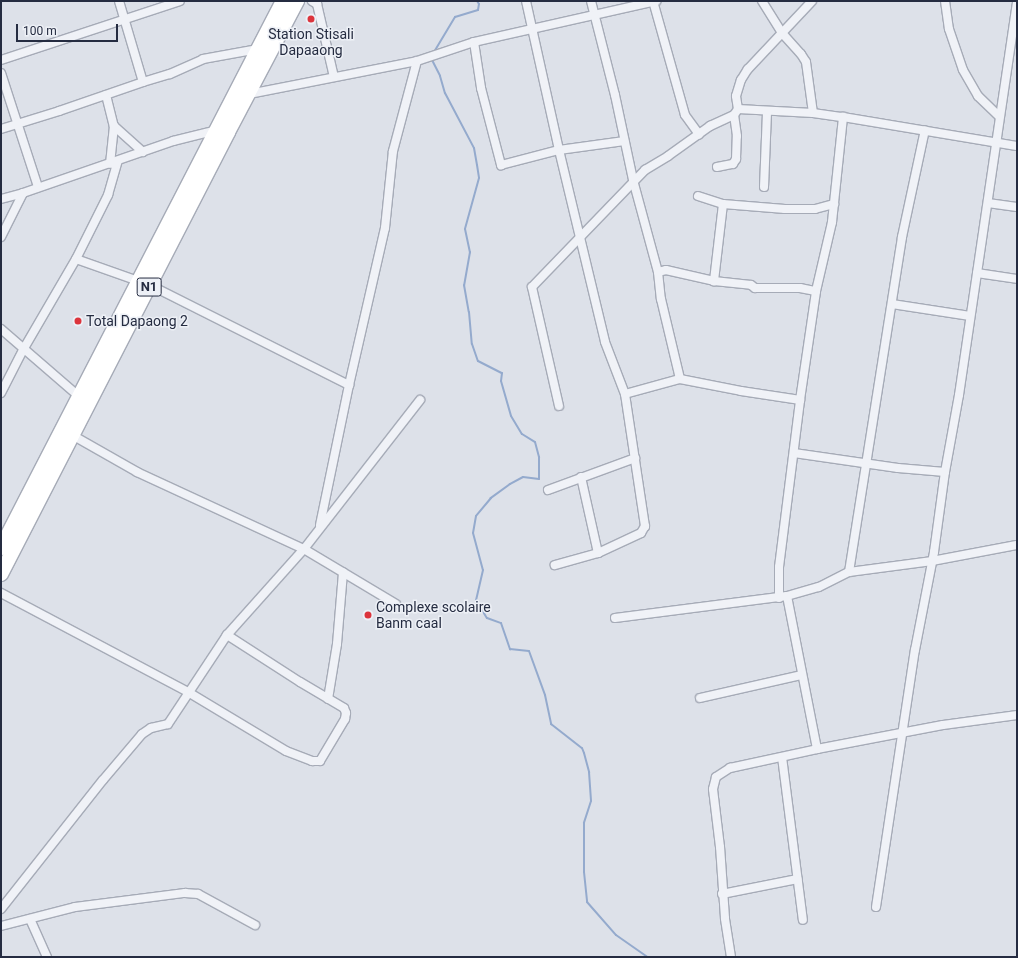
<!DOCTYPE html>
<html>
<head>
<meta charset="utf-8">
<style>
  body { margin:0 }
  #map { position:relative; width:1018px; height:958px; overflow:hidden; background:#dde1e9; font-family:Roboto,sans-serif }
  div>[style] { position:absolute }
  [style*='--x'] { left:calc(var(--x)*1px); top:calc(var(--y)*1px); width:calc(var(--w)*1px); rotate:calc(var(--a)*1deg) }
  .stream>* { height:2px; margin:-1px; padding:0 1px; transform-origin:1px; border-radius:1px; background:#94aacd }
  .roads { filter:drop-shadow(1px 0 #a6abb7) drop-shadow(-1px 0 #a6abb7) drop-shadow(0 1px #a6abb7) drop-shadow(0 -1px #a6abb7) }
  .street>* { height:8px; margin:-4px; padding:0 4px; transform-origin:4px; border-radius:4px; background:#f0f2f7 }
  .highway>* { height:14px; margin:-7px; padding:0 7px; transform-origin:7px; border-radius:7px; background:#fff }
  .dots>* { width:11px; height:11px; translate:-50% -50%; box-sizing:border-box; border:2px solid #edf0f6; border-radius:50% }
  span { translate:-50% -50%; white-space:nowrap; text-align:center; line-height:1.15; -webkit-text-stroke:3px #edf0f6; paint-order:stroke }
  .shield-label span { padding:1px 3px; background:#edf0f6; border:1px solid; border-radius:3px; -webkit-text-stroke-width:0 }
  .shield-label { font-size:13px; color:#252c41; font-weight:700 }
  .poi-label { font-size:14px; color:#252c41 }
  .left { translate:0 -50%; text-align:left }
  .frame { position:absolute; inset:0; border:2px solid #252c41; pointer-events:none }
  .scale { position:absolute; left:16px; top:24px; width:102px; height:18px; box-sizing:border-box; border:2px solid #252c41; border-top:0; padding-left:5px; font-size:12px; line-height:14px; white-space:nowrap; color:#252c41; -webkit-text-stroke:3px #edf0f6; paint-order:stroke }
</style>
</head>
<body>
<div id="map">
  <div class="stream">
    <div style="--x:434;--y:52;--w:41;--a:-59"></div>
    <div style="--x:455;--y:17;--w:24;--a:-17"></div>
    <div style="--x:478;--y:10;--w:6;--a:-81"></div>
    <div style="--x:479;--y:4;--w:4;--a:-124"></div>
    <div style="--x:431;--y:58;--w:20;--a:63"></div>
    <div style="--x:440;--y:76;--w:18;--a:74"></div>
    <div style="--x:445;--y:93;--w:62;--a:62.2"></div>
    <div style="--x:474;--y:148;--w:17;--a:80"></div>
    <div style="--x:477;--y:165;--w:13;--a:81"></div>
    <div style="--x:479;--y:178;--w:53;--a:105.4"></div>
    <div style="--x:465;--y:229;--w:24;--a:78"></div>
    <div style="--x:470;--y:252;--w:34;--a:100"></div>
    <div style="--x:464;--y:285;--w:27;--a:80"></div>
    <div style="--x:469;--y:312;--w:32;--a:85"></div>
    <div style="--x:472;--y:344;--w:18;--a:71"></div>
    <div style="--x:478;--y:361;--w:27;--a:27"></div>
    <div style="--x:502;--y:373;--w:8;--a:97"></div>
    <div style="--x:501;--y:381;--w:36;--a:74"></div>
    <div style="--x:511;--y:416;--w:21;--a:59"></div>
    <div style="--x:522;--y:434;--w:15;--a:32"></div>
    <div style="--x:535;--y:442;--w:16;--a:75"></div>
    <div style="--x:539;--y:457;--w:22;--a:90"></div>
    <div style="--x:539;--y:479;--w:16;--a:-173"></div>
    <div style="--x:523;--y:477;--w:15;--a:152"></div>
    <div style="--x:510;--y:484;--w:24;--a:144"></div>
    <div style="--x:491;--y:498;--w:23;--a:130"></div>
    <div style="--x:476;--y:516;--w:17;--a:100"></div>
    <div style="--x:473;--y:533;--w:38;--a:75"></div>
    <div style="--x:483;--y:570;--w:31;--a:103"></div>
    <div style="--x:476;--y:600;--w:21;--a:59"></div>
    <div style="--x:487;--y:618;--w:15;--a:20"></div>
    <div style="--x:501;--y:623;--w:28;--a:71"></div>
    <div style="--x:510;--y:649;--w:19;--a:6"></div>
    <div style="--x:529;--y:651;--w:47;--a:70"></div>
    <div style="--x:545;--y:695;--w:30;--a:78"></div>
    <div style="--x:551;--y:724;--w:39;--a:38"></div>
    <div style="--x:582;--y:748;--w:5;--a:68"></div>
    <div style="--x:584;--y:753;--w:20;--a:75"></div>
    <div style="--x:589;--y:772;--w:29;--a:86"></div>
    <div style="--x:591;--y:801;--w:23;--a:108"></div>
    <div style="--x:584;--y:823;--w:49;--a:90"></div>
    <div style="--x:584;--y:872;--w:30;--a:84"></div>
    <div style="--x:587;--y:902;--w:44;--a:48.7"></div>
    <div style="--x:616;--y:935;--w:38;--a:35"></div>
  </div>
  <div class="roads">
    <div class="street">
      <div style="--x:119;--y:1;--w:84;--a:73.5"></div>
      <div style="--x:312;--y:1;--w:6;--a:31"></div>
      <div style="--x:317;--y:4;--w:75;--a:76.9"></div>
      <div style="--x:526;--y:1;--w:153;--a:77.5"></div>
      <div style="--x:559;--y:150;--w:197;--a:76.5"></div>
      <div style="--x:605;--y:342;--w:56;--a:69"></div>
      <div style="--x:625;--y:394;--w:134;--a:81.4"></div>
      <div style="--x:645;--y:526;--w:8;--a:120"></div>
      <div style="--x:641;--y:533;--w:47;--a:155.1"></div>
      <div style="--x:598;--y:553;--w:45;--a:164.4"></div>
      <div style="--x:591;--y:1;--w:97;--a:75.7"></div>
      <div style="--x:615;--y:95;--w:87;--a:78"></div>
      <div style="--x:633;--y:180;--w:95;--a:74.8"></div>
      <div style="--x:658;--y:272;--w:27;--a:84"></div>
      <div style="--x:661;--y:299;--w:82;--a:76.6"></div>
      <div style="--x:653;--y:1;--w:118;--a:74.3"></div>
      <div style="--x:685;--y:115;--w:24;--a:54"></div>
      <div style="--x:762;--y:1;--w:38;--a:58"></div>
      <div style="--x:782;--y:33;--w:28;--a:48"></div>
      <div style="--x:801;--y:54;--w:9;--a:58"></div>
      <div style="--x:806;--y:62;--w:51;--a:82.2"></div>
      <div style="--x:945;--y:1;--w:28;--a:82"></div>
      <div style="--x:949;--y:29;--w:43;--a:71.1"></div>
      <div style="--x:963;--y:70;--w:30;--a:60"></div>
      <div style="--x:978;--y:96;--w:29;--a:44"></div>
      <div style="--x:474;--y:42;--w:47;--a:81.3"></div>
      <div style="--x:481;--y:88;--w:80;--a:75.4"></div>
      <div style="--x:501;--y:165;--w:60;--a:-14.5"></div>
      <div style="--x:559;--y:150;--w:66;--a:-7.9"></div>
      <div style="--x:1;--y:60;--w:188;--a:-18.2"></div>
      <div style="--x:1;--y:73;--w:120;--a:72"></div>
      <div style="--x:249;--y:94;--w:171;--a:-11.1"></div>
      <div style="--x:417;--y:61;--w:60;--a:-18.4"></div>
      <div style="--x:474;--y:42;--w:187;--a:-12.7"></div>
      <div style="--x:106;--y:95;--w:32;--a:76"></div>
      <div style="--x:114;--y:126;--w:38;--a:96"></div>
      <div style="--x:738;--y:109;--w:75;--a:3.1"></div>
      <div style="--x:813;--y:113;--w:30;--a:8"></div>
      <div style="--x:843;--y:117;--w:176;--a:9.5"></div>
      <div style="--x:114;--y:126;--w:39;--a:42"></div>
      <div style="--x:1;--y:129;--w:61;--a:-17.2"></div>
      <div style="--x:59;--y:111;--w:89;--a:-19"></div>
      <div style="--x:143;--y:82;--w:28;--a:-17"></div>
      <div style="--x:170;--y:74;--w:36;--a:-24"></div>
      <div style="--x:203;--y:59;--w:56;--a:-10.3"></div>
      <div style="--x:717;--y:167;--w:16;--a:-11"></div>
      <div style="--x:733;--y:164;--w:6;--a:-59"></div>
      <div style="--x:736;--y:159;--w:23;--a:-88"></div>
      <div style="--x:737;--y:136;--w:21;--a:-98"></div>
      <div style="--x:764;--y:187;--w:76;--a:-87.7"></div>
      <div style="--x:698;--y:196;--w:26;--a:18"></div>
      <div style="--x:723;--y:204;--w:78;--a:96.7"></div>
      <div style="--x:1;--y:199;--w:23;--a:-15"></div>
      <div style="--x:23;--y:193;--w:159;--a:-19.1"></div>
      <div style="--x:173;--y:141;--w:45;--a:-14"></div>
      <div style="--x:988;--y:203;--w:29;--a:8"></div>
      <div style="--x:723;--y:204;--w:62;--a:4.6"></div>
      <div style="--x:785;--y:209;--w:30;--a:0"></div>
      <div style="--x:815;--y:209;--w:20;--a:-15"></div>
      <div style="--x:1;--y:237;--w:49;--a:-63.4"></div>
      <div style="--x:76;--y:259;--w:78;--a:19.4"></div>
      <div style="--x:150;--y:285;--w:223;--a:26.7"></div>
      <div style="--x:658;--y:272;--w:8;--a:-14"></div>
      <div style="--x:666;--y:270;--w:49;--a:12.9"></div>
      <div style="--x:714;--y:281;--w:37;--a:6"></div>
      <div style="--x:751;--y:285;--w:5;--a:37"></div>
      <div style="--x:755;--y:288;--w:45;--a:0"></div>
      <div style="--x:800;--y:288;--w:16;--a:11"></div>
      <div style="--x:977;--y:273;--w:40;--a:8.5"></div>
      <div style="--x:892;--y:304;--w:79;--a:8.7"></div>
      <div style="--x:1;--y:329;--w:107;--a:40.8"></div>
      <div style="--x:1;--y:393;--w:48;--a:-62.9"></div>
      <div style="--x:23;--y:350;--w:105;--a:-59.8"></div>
      <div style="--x:76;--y:259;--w:72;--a:-63.4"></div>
      <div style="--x:108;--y:195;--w:35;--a:-74"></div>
      <div style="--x:625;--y:394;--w:57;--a:-15.3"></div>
      <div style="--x:680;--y:379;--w:62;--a:11.1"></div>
      <div style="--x:741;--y:391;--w:60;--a:8.7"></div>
      <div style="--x:559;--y:406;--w:122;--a:-102.8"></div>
      <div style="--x:532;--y:287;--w:163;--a:-46"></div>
      <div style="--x:645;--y:170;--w:27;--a:-31"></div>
      <div style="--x:668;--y:156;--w:52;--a:-35.5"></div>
      <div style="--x:710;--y:126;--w:26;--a:-25"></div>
      <div style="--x:734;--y:115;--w:7;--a:-56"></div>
      <div style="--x:738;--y:109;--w:13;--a:-99"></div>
      <div style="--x:736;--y:96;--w:17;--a:-73"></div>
      <div style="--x:741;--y:80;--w:13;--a:-58"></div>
      <div style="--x:748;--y:69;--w:93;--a:-46.7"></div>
      <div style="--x:72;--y:435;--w:75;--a:29.6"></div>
      <div style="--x:137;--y:472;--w:184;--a:24.8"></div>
      <div style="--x:304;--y:549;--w:107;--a:30.9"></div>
      <div style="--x:794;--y:453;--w:105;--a:8.2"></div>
      <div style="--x:898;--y:468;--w:47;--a:4.9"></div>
      <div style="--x:581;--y:477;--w:78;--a:77.4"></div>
      <div style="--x:548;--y:490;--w:93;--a:-20.2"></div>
      <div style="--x:320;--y:525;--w:143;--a:-78.3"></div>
      <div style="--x:349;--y:385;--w:161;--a:-77.1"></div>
      <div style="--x:385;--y:228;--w:77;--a:-84.1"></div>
      <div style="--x:393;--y:151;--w:93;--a:-75.1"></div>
      <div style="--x:849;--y:572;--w:339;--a:-81"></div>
      <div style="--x:902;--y:237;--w:109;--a:-77.9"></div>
      <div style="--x:1;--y:593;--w:212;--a:27.9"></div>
      <div style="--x:188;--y:692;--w:114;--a:31"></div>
      <div style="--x:286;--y:751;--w:28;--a:21"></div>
      <div style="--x:312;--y:761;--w:8;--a:0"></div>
      <div style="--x:320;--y:761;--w:49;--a:-59.2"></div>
      <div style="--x:345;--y:719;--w:6;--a:-81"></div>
      <div style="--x:346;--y:713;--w:5;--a:-112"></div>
      <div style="--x:344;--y:708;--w:51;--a:-149.4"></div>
      <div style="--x:300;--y:682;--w:87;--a:-147.2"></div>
      <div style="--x:787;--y:596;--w:156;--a:78.9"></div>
      <div style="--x:779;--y:598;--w:31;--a:-90"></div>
      <div style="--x:779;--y:567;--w:168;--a:-82.8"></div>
      <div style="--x:800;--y:400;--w:110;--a:-81.6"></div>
      <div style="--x:816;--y:291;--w:71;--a:-76.9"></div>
      <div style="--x:832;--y:222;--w:106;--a:-84"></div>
      <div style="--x:615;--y:618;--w:173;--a:-7.3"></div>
      <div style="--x:787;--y:596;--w:33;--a:-16"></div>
      <div style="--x:819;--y:587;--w:34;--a:-27"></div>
      <div style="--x:849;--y:572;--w:84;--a:-7.5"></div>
      <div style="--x:932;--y:561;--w:86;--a:-10.7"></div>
      <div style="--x:700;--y:698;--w:104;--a:-12.8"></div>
      <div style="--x:328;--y:699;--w:56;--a:-80.7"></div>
      <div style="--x:337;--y:644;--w:72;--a:-85.2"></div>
      <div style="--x:782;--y:757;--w:164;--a:82.7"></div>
      <div style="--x:722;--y:894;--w:77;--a:-11.2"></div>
      <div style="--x:876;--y:907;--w:260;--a:-81.4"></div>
      <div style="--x:915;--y:650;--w:100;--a:-79"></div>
      <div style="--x:934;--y:552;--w:81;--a:-82.2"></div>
      <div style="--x:945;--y:472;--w:78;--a:-79.7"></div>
      <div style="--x:959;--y:395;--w:398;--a:-81.6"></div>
      <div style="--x:1;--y:909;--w:164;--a:-51.7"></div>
      <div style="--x:103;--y:780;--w:60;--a:-49.7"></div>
      <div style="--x:142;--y:734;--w:11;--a:-34"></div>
      <div style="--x:151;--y:728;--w:17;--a:-13"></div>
      <div style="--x:168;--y:724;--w:107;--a:-56.5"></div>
      <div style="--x:227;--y:635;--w:115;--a:-48.2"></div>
      <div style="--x:304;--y:549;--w:189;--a:-52.1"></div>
      <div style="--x:30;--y:919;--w:42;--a:65.9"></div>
      <div style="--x:1;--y:926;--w:76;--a:-14.4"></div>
      <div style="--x:75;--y:907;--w:111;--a:-7.3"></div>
      <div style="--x:185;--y:893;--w:13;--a:4"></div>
      <div style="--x:198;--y:894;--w:65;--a:28.5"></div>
      <div style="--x:731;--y:957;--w:39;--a:-99"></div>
      <div style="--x:725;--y:918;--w:71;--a:-94"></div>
      <div style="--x:720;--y:847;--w:58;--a:-96.9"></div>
      <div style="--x:713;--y:789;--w:12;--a:-76"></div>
      <div style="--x:716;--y:777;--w:17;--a:-33"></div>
      <div style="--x:730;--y:768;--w:89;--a:-12.3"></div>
      <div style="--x:817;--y:749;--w:128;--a:-10.8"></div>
      <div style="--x:943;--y:725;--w:75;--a:-7.7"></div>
    </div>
    <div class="highway">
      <div style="--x:1;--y:548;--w:615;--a:-62.73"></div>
      <div style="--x:1;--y:574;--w:497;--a:-62.8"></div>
      <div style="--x:228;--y:132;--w:148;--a:-62.2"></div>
    </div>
  </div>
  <div class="dots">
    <div style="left:311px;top:19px;background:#dc343c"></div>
    <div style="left:78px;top:321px;background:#dc343c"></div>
    <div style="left:368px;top:615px;background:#dc343c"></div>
  </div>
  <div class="shield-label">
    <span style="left:149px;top:287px">N1</span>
  </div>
  <div class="poi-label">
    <span style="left:311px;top:42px">Station Stisali<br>Dapaaong</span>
    <span class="left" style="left:86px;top:321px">Total Dapaong 2</span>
    <span class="left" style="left:376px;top:615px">Complexe scolaire<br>Banm caal</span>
  </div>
  <div class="frame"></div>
  <div class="scale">100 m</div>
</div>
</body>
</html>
